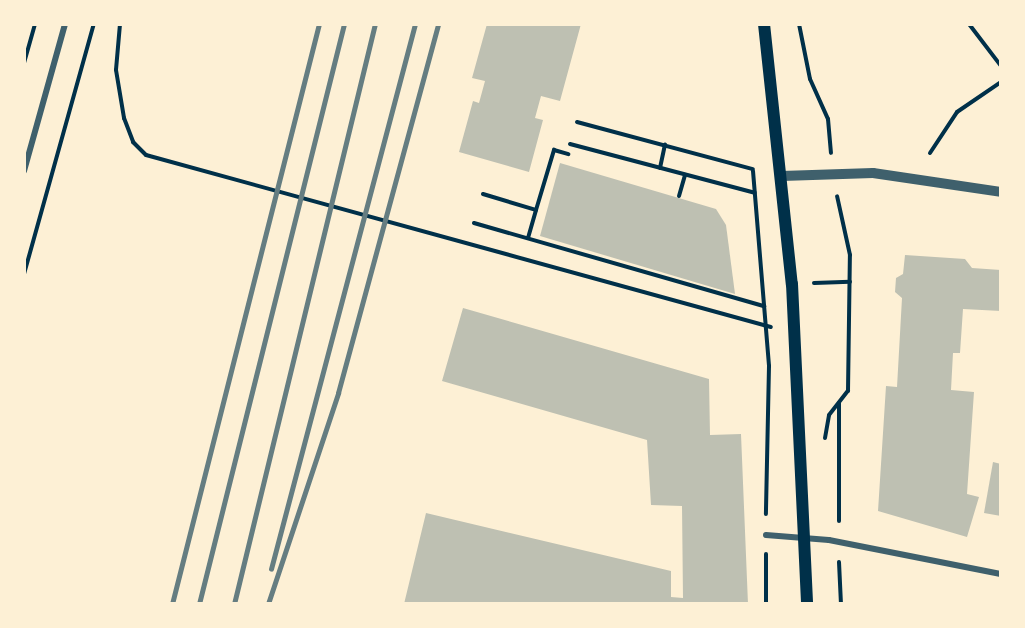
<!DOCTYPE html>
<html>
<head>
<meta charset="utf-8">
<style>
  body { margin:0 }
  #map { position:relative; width:1025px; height:628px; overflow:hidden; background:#fdf0d5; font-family:"Golos Text",sans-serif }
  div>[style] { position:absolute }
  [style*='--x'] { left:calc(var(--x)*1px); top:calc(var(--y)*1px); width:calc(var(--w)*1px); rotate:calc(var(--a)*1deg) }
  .building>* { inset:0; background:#bec0b2 }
  .path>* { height:4px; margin:-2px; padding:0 2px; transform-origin:2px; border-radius:2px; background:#003049 }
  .minor>* { height:6px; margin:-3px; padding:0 3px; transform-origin:3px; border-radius:3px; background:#3f606c }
  .tertiary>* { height:10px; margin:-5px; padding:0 5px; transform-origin:5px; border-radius:5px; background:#3f606c }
  .secondary>* { height:12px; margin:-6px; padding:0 6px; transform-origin:6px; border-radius:6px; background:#003049 }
  .rail>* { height:4.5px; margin:-2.25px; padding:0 2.25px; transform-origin:2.25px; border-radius:2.25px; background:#657d81 }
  span { translate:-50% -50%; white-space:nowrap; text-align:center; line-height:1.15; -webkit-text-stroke:6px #fdf0d5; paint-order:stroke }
  .frame { position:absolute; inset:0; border:26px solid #fdf0d5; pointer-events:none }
</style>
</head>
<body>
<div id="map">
  <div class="building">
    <div style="clip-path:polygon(487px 24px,581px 24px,560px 101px,541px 96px,535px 118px,543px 120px,529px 172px,459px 152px,473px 101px,479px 103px,485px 81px,472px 78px)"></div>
    <div style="clip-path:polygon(560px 163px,716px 209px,726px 225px,735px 294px,540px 236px)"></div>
    <div style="clip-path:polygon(905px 255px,965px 259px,972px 268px,1001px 270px,1001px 311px,963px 309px,960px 353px,953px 353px,951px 390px,974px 392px,967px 494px,979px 497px,967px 537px,878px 511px,886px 386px,897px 387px,902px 298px,895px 292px,896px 278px,903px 274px)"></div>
    <div style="clip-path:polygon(463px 308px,709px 379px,710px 435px,741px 434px,748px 604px,404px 604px,426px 513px,671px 571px,671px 597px,683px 598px,682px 506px,651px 505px,647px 440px,442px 381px)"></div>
    <div style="clip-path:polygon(993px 462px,1001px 464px,1001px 516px,984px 513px)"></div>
  </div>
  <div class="path">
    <div style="--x:120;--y:24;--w:46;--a:95"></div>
    <div style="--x:116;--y:70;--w:49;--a:80.5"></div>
    <div style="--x:124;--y:118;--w:26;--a:69"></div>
    <div style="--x:133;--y:142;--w:18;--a:45"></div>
    <div style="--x:146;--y:155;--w:648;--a:15.39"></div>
    <div style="--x:799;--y:24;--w:56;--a:78.7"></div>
    <div style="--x:810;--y:79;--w:44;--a:65.8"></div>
    <div style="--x:828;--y:119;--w:34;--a:85"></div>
    <div style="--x:969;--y:24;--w:53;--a:52.7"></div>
    <div style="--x:24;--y:63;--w:41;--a:-74.2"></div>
    <div style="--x:577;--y:122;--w:182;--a:15"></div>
    <div style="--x:570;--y:144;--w:191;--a:14.8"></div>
    <div style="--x:930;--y:153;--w:49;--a:-56.6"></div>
    <div style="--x:957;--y:112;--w:53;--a:-34.3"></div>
    <div style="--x:660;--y:168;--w:24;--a:-78"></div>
    <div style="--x:753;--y:171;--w:196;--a:85.3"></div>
    <div style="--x:769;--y:366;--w:148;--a:91.2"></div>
    <div style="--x:483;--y:194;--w:55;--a:16.8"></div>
    <div style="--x:536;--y:210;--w:63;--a:-73.3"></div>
    <div style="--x:554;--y:150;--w:15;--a:16"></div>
    <div style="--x:679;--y:196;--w:22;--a:-74"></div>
    <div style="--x:474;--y:223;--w:302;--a:16"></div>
    <div style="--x:528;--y:238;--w:29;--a:-74"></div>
    <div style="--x:24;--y:274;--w:260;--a:-74.4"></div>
    <div style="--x:814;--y:283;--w:36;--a:-2"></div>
    <div style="--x:825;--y:438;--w:23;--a:-80"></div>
    <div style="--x:829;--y:415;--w:31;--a:-52"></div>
    <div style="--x:848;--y:391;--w:136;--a:-89.2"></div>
    <div style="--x:850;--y:255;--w:60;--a:-102.4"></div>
    <div style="--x:839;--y:521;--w:118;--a:-90"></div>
    <div style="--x:766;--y:554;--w:50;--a:90"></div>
    <div style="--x:839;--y:562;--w:42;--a:87.3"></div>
  </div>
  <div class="minor">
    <div style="--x:24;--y:171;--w:153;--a:-74.4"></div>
    <div style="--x:766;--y:535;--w:63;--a:4.5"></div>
    <div style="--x:829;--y:540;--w:175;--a:11.2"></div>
  </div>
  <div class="tertiary">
    <div style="--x:782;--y:176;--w:91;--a:-1.9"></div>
    <div style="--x:873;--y:173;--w:129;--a:8.4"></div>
  </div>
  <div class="secondary">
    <div style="--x:764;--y:24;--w:262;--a:83.9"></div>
    <div style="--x:792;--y:284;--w:320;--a:87.3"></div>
  </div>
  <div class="rail">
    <div style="--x:271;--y:569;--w:564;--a:-75.2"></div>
    <div style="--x:172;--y:604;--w:598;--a:-75.78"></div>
    <div style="--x:199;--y:604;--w:598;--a:-75.96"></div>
    <div style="--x:234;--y:604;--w:597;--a:-76.34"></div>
    <div style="--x:268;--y:604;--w:222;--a:-71.6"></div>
    <div style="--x:338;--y:393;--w:382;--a:-74.8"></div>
  </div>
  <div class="frame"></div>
</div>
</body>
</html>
